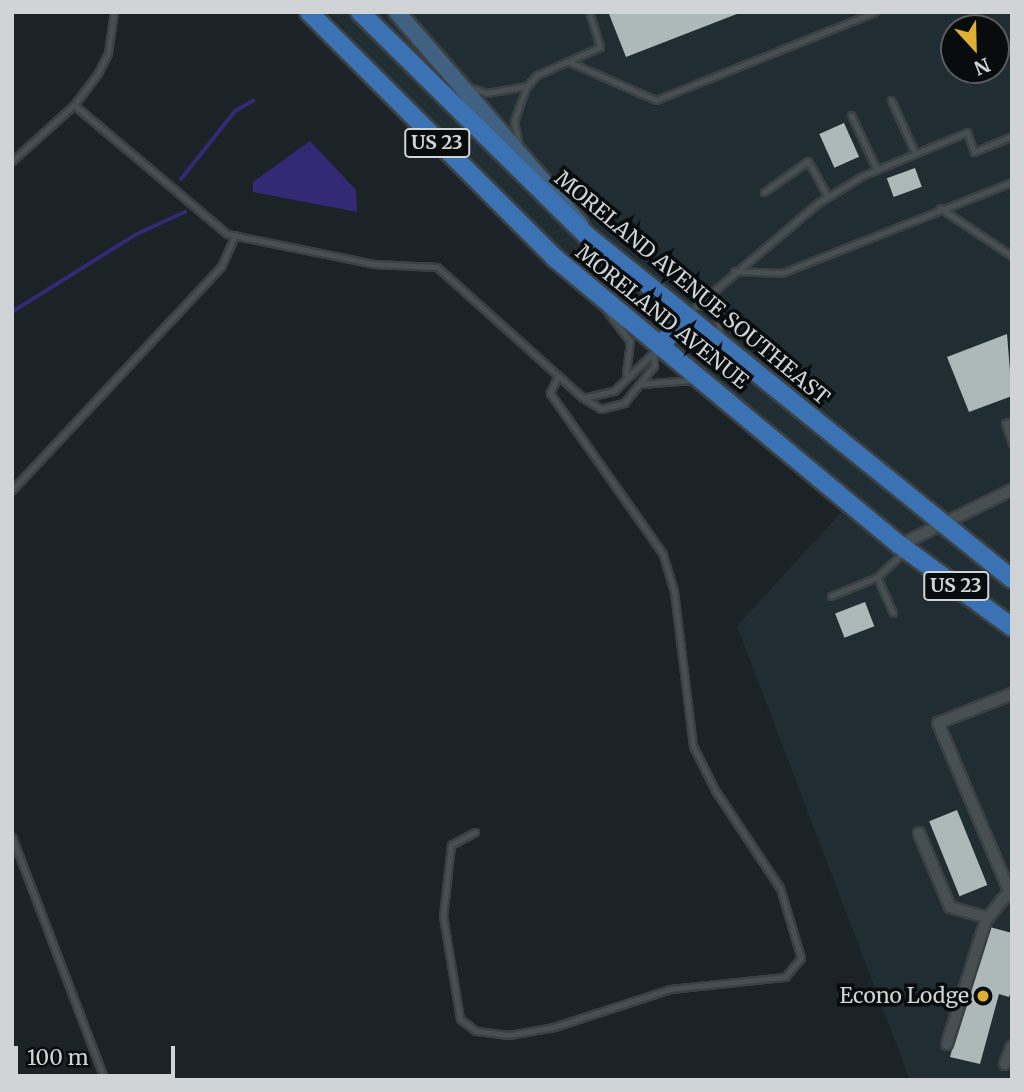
<!DOCTYPE html>
<html>
<head>
<meta charset="utf-8">
<style>
  body { margin:0 }
  #map { position:relative; width:1024px; height:1092px; overflow:hidden; background:#1c2326; font-family:Merriweather,serif }
  div>[style] { position:absolute }
  [style*='--x'] { left:calc(var(--x)*1px); top:calc(var(--y)*1px); width:calc(var(--w)*1px); rotate:calc(var(--a)*1deg) }
  .built>* { inset:0; background:#202d33 }
  .water>* { inset:0; background:#332974 }
  .stream>* { height:3.5px; margin:-1.75px; padding:0 1.75px; transform-origin:1.75px; border-radius:1.75px; background:#332974 }
  .building>* { inset:0; background:#adb8b8; transform-origin:0 0 }
  .roads { filter:drop-shadow(2px 0 #3b4043) drop-shadow(-2px 0 #3b4043) drop-shadow(0 2px #3b4043) drop-shadow(0 -2px #3b4043) }
  .service>* { height:5px; margin:-2.5px; padding:0 2.5px; transform-origin:2.5px; border-radius:2.5px; background:#474f53 }
  .minor>* { height:10px; margin:-5px; padding:0 5px; transform-origin:5px; border-radius:5px; background:#474f53 }
  .secondary>* { height:16px; margin:-8px; padding:0 8px; transform-origin:8px; border-radius:8px; background:#416183 }
  .primary>* { height:18px; margin:-9px; padding:0 9px; transform-origin:9px; border-radius:9px; background:#3a72b3 }
  .dots>* { width:19px; height:19px; translate:-50% -50%; box-sizing:border-box; border:4px solid #090c0d; border-radius:50% }
  span { translate:-50% -50%; white-space:nowrap; text-align:center; line-height:1.15; -webkit-text-stroke:7px #090c0d; paint-order:stroke }
  .shield-label span { padding:2px 5px; background:#090c0d; border:2px solid; border-radius:5px; -webkit-text-stroke-width:0 }
  .shield-label { font-size:19px; color:#d0d4d6; font-weight:700 }
  .street-label { font-size:21px; color:#d0d4d6 }
  .poi-label { font-size:21px; color:#d0d4d6 }
  .right { translate:-100% -50%; text-align:right }
  .frame { position:absolute; inset:0; border:14px solid #d0d4d6; pointer-events:none }
  .north { position:absolute; left:940px; top:14px; width:70px; height:70px; box-sizing:border-box; background:#090c0d; border:2px solid #595c5d; border-radius:50%; rotate:158deg; font-size:19px; font-weight:700; line-height:28px; text-align:center; color:#d0d4d6 }
  .north::after { content:''; display:block; margin:auto; width:24px; height:32px; background:#dfb034; clip-path:polygon(50% 0,100% 100%,50% 72%,0 100%) }
  .scale { position:absolute; left:14px; top:1046px; width:161px; height:32px; box-sizing:border-box; border:4px solid #d0d4d6; border-top:0; padding-left:9px; font-size:21px; line-height:24px; white-space:nowrap; color:#d0d4d6; -webkit-text-stroke:5px #090c0d; paint-order:stroke }
</style>
</head>
<body>
<div id="map">
  <div class="built">
    <div style="clip-path:polygon(evenodd,328px 12px,1012px 12px,1012px 1080px,910px 1080px,737px 626px,849px 504px,499px 198px,328px 12px,954px 28px,996px 28px,996px 70px,954px 70px,954px 28px)"></div>
  </div>
  <div class="water">
    <div style="clip-path:polygon(310px 141px,356px 190px,357px 212px,253px 192px,253px 182px)"></div>
  </div>
  <div class="stream">
    <div style="--x:181;--y:179;--w:87;--a:-51.5"></div>
    <div style="--x:235;--y:111;--w:21;--a:-29"></div>
    <div style="--x:12;--y:312;--w:145;--a:-32"></div>
    <div style="--x:135;--y:235;--w:55;--a:-24.7"></div>
  </div>
  <div class="building">
    <div style="clip-path:polygon(742px 12px,626px 57px,609px 14px,613px 12px)"></div>
    <div style="left:844px;top:123px;width:37px;height:27px;rotate:66deg"></div>
    <div style="left:915px;top:168px;width:20px;height:30px;rotate:70deg"></div>
    <div style="clip-path:polygon(1007px 334px,1012px 396px,969px 412px,947px 357px)"></div>
    <div style="left:865px;top:602px;width:26px;height:32px;rotate:69deg"></div>
    <div style="left:957px;top:810px;width:81px;height:30px;rotate:68deg"></div>
    <div style="clip-path:polygon(986px 926px,1012px 933px,1012px 989px,1009px 997px,999px 994px,980px 1064px,950px 1057px)"></div>
  </div>
  <div class="roads">
    <div class="service">
      <div style="--x:567;--y:61;--w:97;--a:23.7"></div>
      <div style="--x:656;--y:100;--w:236;--a:-21.9"></div>
      <div style="--x:469;--y:87;--w:18;--a:19"></div>
      <div style="--x:486;--y:93;--w:42;--a:-9.7"></div>
      <div style="--x:891;--y:100;--w:58;--a:65.6"></div>
      <div style="--x:74;--y:105;--w:200;--a:40.1"></div>
      <div style="--x:227;--y:234;--w:150;--a:11.5"></div>
      <div style="--x:374;--y:264;--w:63;--a:2.7"></div>
      <div style="--x:437;--y:267;--w:196;--a:41.9"></div>
      <div style="--x:583;--y:398;--w:32;--a:-13"></div>
      <div style="--x:614;--y:391;--w:60;--a:-44.3"></div>
      <div style="--x:851;--y:115;--w:61;--a:64.7"></div>
      <div style="--x:519;--y:145;--w:25;--a:-102"></div>
      <div style="--x:514;--y:121;--w:37;--a:-70"></div>
      <div style="--x:527;--y:86;--w:15;--a:-48"></div>
      <div style="--x:537;--y:75;--w:69;--a:-24"></div>
      <div style="--x:600;--y:47;--w:37;--a:-107"></div>
      <div style="--x:12;--y:161;--w:84;--a:-42.1"></div>
      <div style="--x:74;--y:105;--w:40;--a:-53"></div>
      <div style="--x:98;--y:73;--w:22;--a:-63"></div>
      <div style="--x:108;--y:53;--w:41;--a:-81.7"></div>
      <div style="--x:764;--y:192;--w:54;--a:-35.2"></div>
      <div style="--x:808;--y:161;--w:41;--a:60.9"></div>
      <div style="--x:940;--y:208;--w:87;--a:33.7"></div>
      <div style="--x:734;--y:271;--w:48;--a:2.4"></div>
      <div style="--x:782;--y:273;--w:247;--a:-21.6"></div>
      <div style="--x:713;--y:291;--w:46;--a:81.2"></div>
      <div style="--x:603;--y:306;--w:44;--a:52.4"></div>
      <div style="--x:630;--y:341;--w:33;--a:97"></div>
      <div style="--x:687;--y:314;--w:172;--a:-40.3"></div>
      <div style="--x:818;--y:203;--w:52;--a:-31.5"></div>
      <div style="--x:862;--y:176;--w:114;--a:-22.7"></div>
      <div style="--x:967;--y:132;--w:21;--a:71"></div>
      <div style="--x:974;--y:152;--w:41;--a:-22.8"></div>
      <div style="--x:640;--y:384;--w:53;--a:-4.3"></div>
      <div style="--x:583;--y:398;--w:21;--a:31"></div>
      <div style="--x:601;--y:409;--w:24;--a:-15"></div>
      <div style="--x:624;--y:403;--w:48;--a:-51"></div>
      <div style="--x:654;--y:366;--w:12;--a:-90"></div>
      <div style="--x:1012;--y:421;--w:7;--a:164"></div>
      <div style="--x:1005;--y:423;--w:21;--a:71"></div>
      <div style="--x:12;--y:490;--w:306;--a:-46.9"></div>
      <div style="--x:221;--y:267;--w:35;--a:-66"></div>
      <div style="--x:877;--y:577;--w:39;--a:66"></div>
      <div style="--x:831;--y:596;--w:50;--a:-22.4"></div>
      <div style="--x:877;--y:577;--w:37;--a:-43"></div>
      <div style="--x:475;--y:832;--w:27;--a:152"></div>
      <div style="--x:451;--y:845;--w:71;--a:96.4"></div>
      <div style="--x:443;--y:916;--w:104;--a:80.6"></div>
      <div style="--x:460;--y:1019;--w:20;--a:37"></div>
      <div style="--x:476;--y:1031;--w:33;--a:7"></div>
      <div style="--x:509;--y:1035;--w:46;--a:-10.1"></div>
      <div style="--x:554;--y:1027;--w:122;--a:-18.1"></div>
      <div style="--x:670;--y:989;--w:116;--a:-6"></div>
      <div style="--x:785;--y:977;--w:25;--a:-50"></div>
      <div style="--x:801;--y:958;--w:73;--a:-106.7"></div>
      <div style="--x:780;--y:888;--w:118;--a:-123.6"></div>
      <div style="--x:715;--y:790;--w:49;--a:-116.6"></div>
      <div style="--x:693;--y:746;--w:156;--a:-97"></div>
      <div style="--x:674;--y:591;--w:39;--a:-107"></div>
      <div style="--x:663;--y:554;--w:197;--a:-125.1"></div>
      <div style="--x:550;--y:393;--w:19;--a:-65"></div>
      <div style="--x:12;--y:837;--w:260;--a:69.1"></div>
    </div>
    <div class="minor">
      <div style="--x:900;--y:545;--w:125;--a:-26.2"></div>
      <div style="--x:1012;--y:694;--w:79;--a:158.6"></div>
      <div style="--x:938;--y:723;--w:189;--a:67"></div>
      <div style="--x:919;--y:833;--w:80;--a:67.3"></div>
      <div style="--x:950;--y:907;--w:40;--a:16"></div>
      <div style="--x:947;--y:1044;--w:130;--a:-72.5"></div>
      <div style="--x:986;--y:920;--w:36;--a:-51"></div>
      <div style="--x:1005;--y:1064;--w:19;--a:-69"></div>
    </div>
    <div class="secondary">
      <div style="--x:397;--y:12;--w:281;--a:49.2"></div>
    </div>
    <div class="primary">
      <div style="--x:309;--y:12;--w:348;--a:45"></div>
      <div style="--x:555;--y:258;--w:449;--a:39.8"></div>
      <div style="--x:900;--y:545;--w:139;--a:36.2"></div>
      <div style="--x:360;--y:12;--w:316;--a:44.6"></div>
      <div style="--x:585;--y:234;--w:549;--a:38.94"></div>
      <div style="--x:661;--y:346;--w:37;--a:-52"></div>
    </div>
  </div>
  <div class="dots">
    <div style="left:983px;top:996px;background:#dfb034"></div>
  </div>
  <div class="shield-label">
    <span style="left:437px;top:143px">US 23</span>
    <span style="left:956px;top:586px">US 23</span>
  </div>
  <div class="street-label">
    <span style="left:692px;top:288px;rotate:40deg">MORELAND AVENUE SOUTHEAST</span>
    <span style="left:662px;top:317px;rotate:39deg">MORELAND AVENUE</span>
  </div>
  <div class="poi-label">
    <span class="right" style="left:969px;top:996px">Econo Lodge</span>
  </div>
  <div class="frame"></div>
  <div class="north">N</div>
  <div class="scale">100 m</div>
</div>
</body>
</html>
